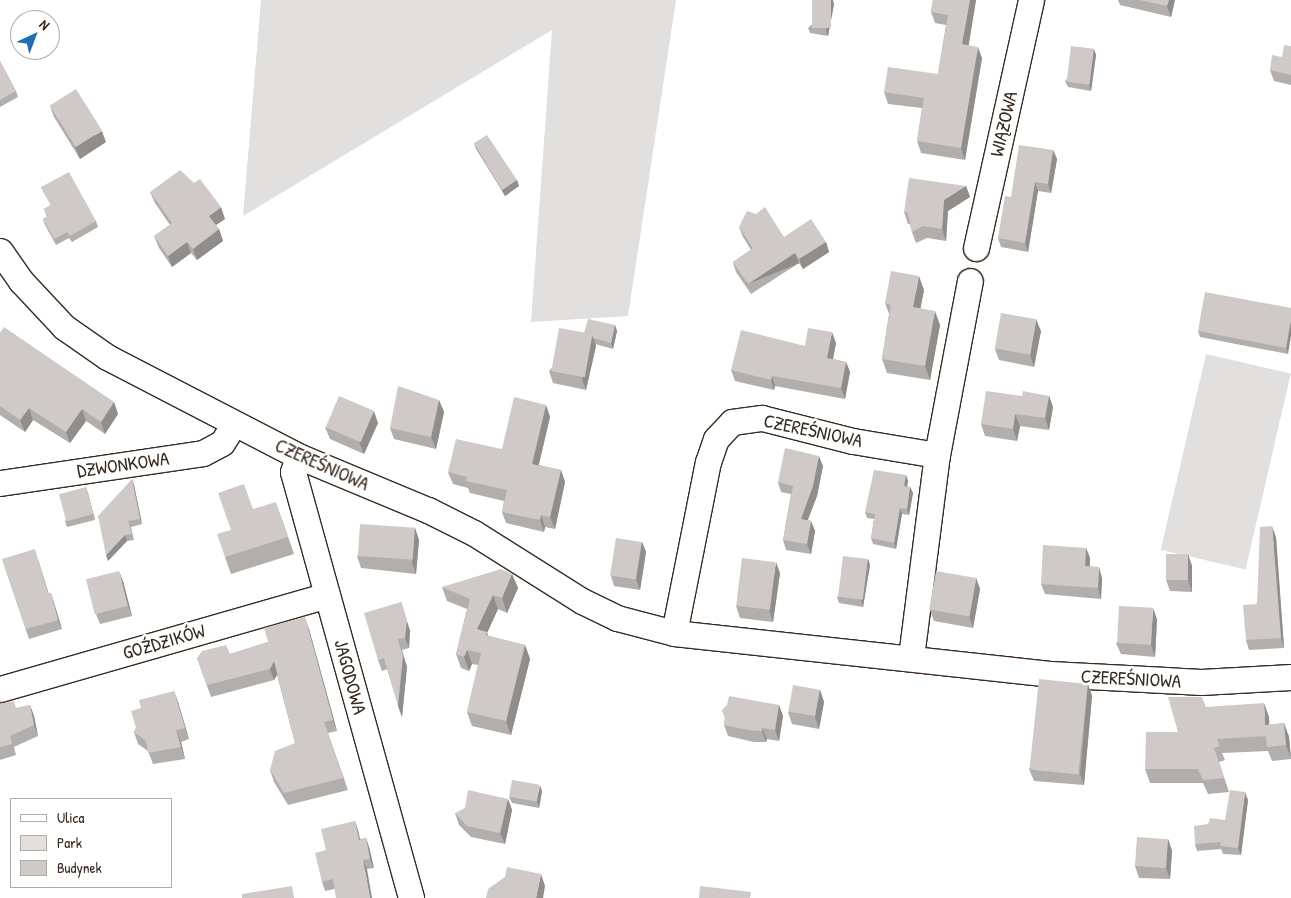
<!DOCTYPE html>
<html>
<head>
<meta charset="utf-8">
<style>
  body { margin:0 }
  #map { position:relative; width:1291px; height:898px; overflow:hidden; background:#fff; font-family:"Patrick Hand",sans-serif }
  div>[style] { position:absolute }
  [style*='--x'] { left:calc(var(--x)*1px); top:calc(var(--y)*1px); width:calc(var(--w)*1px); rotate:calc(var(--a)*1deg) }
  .green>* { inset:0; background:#e2e0de; transform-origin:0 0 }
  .roads { filter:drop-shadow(1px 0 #3b2a1e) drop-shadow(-1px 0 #3b2a1e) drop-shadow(0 1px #3b2a1e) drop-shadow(0 -1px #3b2a1e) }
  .street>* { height:25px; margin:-12.5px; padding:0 12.5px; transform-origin:12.5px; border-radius:12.5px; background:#fff }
  .wall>* { inset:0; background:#b2aeab }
  .shaded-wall>* { inset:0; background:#918d8b; transform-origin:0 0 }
  .building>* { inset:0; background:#cfcac7; transform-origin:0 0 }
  span { translate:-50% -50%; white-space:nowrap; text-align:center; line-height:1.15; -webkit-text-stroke:5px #fff; paint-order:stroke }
  .street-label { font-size:19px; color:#3b2a1e }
  .legend { position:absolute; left:10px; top:798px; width:162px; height:90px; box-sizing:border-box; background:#fff; border:1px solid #b1aaa5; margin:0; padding:6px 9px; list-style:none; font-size:15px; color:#3b2a1e }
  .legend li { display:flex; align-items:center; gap:10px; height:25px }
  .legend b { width:25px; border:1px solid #b1aaa5 }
  .north { position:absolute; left:10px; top:10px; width:50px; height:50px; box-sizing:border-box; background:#fff; border:1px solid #b1aaa5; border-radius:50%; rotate:43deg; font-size:14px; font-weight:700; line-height:20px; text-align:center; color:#3b2a1e }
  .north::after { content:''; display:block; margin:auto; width:18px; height:22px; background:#1f6fb2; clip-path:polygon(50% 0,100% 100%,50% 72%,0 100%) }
</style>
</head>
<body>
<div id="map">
  <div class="green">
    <div style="clip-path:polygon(261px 0,676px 0,628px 316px,531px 322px,552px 30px,243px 216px)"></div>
    <div style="left:1206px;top:354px;width:87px;height:201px;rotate:13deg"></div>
  </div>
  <div class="roads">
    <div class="street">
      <div style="--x:976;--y:248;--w:254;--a:-77.5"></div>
      <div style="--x:0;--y:251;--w:37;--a:55"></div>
      <div style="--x:21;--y:281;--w:63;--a:46.9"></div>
      <div style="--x:64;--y:327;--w:52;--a:34.9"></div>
      <div style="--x:107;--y:357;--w:215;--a:27.4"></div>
      <div style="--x:298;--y:456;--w:141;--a:22.6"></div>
      <div style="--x:428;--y:510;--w:51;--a:26.6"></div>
      <div style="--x:474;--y:533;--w:128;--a:32.2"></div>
      <div style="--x:582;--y:601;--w:39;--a:26"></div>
      <div style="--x:617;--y:618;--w:59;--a:14.7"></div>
      <div style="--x:674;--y:633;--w:378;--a:6.2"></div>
      <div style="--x:1050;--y:674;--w:151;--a:3"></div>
      <div style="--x:1201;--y:682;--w:90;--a:-3.2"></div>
      <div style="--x:298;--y:456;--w:17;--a:107"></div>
      <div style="--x:293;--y:472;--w:442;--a:74.5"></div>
      <div style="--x:0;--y:483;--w:205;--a:-8.4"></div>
      <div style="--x:203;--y:453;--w:21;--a:-28"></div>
      <div style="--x:222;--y:443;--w:22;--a:-58"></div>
      <div style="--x:674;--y:633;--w:174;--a:-78.8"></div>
      <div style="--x:708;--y:462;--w:24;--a:-71"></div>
      <div style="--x:716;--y:439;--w:23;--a:-47"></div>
      <div style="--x:732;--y:422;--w:30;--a:-8"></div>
      <div style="--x:762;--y:418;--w:94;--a:14.2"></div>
      <div style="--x:853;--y:441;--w:85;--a:9.5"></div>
      <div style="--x:911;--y:657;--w:204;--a:-82.7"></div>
      <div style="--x:937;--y:455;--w:177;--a:-79.3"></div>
      <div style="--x:0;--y:689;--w:340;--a:-16"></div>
    </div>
  </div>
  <div class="wall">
    <div style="clip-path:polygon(933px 0,976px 0,968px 45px,982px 58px,965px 160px,921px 153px,917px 141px,922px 108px,888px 104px,884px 92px,938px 74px,946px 25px,935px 23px,931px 12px)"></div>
    <div style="clip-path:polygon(1118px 0,1175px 0,1171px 17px,1120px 5px)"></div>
    <div style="clip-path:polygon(834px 4px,828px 36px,810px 33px,808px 28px)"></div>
    <div style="clip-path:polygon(1291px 46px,1291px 85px,1274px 81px,1270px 70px)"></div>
    <div style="clip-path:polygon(1094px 49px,1096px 55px,1091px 91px,1068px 87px,1065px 81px)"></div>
    <div style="clip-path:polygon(0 61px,16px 91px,18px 97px,0 107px)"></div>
    <div style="clip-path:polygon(50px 106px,106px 142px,80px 159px,54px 117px)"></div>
    <div style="clip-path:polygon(474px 143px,517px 180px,519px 186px,505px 196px,476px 149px)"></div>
    <div style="clip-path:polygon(1053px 150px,1057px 159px,1051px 193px,1038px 191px,1028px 252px,1001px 247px,998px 238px,1011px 197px)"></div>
    <div style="clip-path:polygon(966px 186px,970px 197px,948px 211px,946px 241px,927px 238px,916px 243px,912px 232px,910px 224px,908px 224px,904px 212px)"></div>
    <div style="clip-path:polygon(41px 187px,96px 221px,98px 227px,72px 242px,69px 238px,56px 245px,45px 225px,43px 219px,47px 217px,44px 209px,51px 205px,44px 193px)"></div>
    <div style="clip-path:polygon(150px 192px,225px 219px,216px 225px,219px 229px,223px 241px,197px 260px,191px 253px,172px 267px,159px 248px,154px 236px,170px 225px,155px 203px)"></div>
    <div style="clip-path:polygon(739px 227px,784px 237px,826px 242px,829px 252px,803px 269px,799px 263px,751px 294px,736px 272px,733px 262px,751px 250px,743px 237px)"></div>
    <div style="clip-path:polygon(924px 290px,920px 309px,940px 325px,930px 380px,887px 373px,882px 359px,889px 314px,885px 303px)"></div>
    <div style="clip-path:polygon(1291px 308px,1288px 354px,1200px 337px,1198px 331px)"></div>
    <div style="clip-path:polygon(615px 325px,617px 331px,613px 349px,595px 344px,596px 346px,586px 390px,553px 383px,549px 371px,584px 333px)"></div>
    <div style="clip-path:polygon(1041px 331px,1034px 367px,999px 360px,995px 349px)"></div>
    <div style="clip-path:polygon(0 333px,114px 402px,118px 414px,105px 434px,86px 421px,70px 443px,33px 420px,25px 432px,0 415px)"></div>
    <div style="clip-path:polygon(836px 343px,833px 359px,846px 362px,850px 372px,845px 399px,775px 386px,774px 390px,735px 381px,731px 370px,805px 346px)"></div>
    <div style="clip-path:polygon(1022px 396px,1049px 396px,1053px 407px,1049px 430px,1020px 426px,1017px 441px,985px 436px,981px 424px)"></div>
    <div style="clip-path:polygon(439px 400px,444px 412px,436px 449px,394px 439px,390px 428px)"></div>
    <div style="clip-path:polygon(546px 405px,550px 417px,539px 465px,561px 470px,565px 482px,555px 529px,545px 527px,544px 532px,506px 523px,502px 512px,504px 501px,470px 493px,468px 488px,453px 484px,448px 472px,502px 449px)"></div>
    <div style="clip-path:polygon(378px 423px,364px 454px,330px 439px,325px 427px)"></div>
    <div style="clip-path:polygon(823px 466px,817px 496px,808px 520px,811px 521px,815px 531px,811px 554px,786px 550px,783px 540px,791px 494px,781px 492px,778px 482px)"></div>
    <div style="clip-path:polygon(906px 475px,908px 481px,907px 486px,910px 487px,913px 493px,909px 515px,902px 514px,896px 549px,873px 544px,871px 538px,874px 519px,867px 518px,865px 512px)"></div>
    <div style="clip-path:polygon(132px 479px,134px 485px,142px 524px,131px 527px,134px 540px,127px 541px,108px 561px)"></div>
    <div style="clip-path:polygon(86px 487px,95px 520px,67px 527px,65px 521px)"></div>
    <div style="clip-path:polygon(253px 509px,282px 519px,294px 554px,231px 574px,225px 557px,231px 530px)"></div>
    <div style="clip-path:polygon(415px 528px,419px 540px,416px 574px,361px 568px,357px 556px)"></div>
    <div style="clip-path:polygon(1276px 537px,1284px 648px,1249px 650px,1246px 640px)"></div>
    <div style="clip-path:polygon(642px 542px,646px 552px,640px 590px,614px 586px,611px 576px)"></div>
    <div style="clip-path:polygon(1086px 548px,1090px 558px,1090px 566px,1102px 578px,1101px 599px,1045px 594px,1041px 584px)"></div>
    <div style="clip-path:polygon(1188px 554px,1192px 566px,1192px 592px,1170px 591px,1166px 580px)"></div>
    <div style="clip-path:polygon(2px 559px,38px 559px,49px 594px,51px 593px,62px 629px,29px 639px)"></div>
    <div style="clip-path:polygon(868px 559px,870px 565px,863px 607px,839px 603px,837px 597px)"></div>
    <div style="clip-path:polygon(780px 573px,773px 622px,740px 618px,736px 606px)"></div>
    <div style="clip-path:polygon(512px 574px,518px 588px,507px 613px,498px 609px,487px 633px,488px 636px,525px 645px,530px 659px,511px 735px,472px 726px,467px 712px,478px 665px,472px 664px,469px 671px,461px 668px,456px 654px,467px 609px,447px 601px,442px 587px)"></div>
    <div style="clip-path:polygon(976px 578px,980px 589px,973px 628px,934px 621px,930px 610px)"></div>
    <div style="clip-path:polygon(123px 581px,132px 616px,100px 624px,96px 614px)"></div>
    <div style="clip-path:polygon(401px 602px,410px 631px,409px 648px,402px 650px,407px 667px,402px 717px,387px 669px,382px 671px,378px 660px)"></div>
    <div style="clip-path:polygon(1157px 619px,1155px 657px,1121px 654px,1116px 643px)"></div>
    <div style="clip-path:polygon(309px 629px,337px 731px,328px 733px,348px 790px,288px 805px,274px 782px,270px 770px,295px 743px,277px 675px,274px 680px,211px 697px,197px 658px,230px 654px)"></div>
    <div style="clip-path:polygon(1088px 684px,1092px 696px,1084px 785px,1034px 781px,1029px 769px)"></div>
    <div style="clip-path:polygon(820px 690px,824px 702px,819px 729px,792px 724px,788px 712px)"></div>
    <div style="clip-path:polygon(174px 691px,178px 702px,189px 739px,181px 742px,185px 759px,153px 764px,148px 751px,138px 744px,134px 732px,136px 728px,141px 708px)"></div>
    <div style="clip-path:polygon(0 704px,17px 708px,30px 705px,34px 716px,38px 736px,14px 747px,16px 755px,0 760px)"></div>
    <div style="clip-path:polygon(779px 705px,783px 716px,779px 741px,767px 739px,766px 742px,754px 742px,728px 736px,724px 725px,725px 718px,722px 710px)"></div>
    <div style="clip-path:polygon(1206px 707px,1269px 717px,1269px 725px,1284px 723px,1289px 737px,1291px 759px,1272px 761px,1268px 751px,1222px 753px,1225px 760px,1219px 762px,1229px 792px,1208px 794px,1203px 783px,1150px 783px,1145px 769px,1178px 732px)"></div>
    <div style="clip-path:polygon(542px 791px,539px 808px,512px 803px,509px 797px)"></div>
    <div style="clip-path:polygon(508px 799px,512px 810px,505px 844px,471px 837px,459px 825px,455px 813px)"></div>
    <div style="clip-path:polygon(1248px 800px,1241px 855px,1223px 854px,1221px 849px,1197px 851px,1195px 844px,1208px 824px,1225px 820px)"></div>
    <div style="clip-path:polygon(355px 821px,360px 839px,366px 838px,369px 847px,374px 868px,367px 869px,334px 889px,325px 891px,322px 882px,326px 850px)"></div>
    <div style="clip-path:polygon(1168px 839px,1172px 851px,1170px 879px,1139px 878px,1135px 866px)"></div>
  </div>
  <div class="shaded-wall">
    <div style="clip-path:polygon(831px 0,833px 0,834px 4px,828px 36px,826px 31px)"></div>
    <div style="clip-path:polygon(970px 0,976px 0,967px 56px,962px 44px)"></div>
    <div style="clip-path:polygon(1169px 0,1175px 0,1171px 17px,1167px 6px)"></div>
    <div style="clip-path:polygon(978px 47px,982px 58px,965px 160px,961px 148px)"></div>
    <div style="clip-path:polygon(1094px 49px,1096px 55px,1091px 91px,1089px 85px)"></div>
    <div style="clip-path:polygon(102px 131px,106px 142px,80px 159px,75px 147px)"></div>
    <div style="clip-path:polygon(1053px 150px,1057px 159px,1051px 193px,1048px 184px)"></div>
    <div style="clip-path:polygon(517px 180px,519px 186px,505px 196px,502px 190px)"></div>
    <div style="clip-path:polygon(1035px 182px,1038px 191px,1028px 252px,1025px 243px)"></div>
    <div style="clip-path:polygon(966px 186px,970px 197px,948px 211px,946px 241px,942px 229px,944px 200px)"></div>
    <div style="clip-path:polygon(221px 207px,225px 219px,213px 227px,209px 216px)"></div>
    <div style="clip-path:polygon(219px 229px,223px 241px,197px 260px,193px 249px)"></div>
    <div style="clip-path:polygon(187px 242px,191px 253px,172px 267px,168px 256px)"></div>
    <div style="clip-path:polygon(826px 242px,829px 252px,803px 269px,799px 259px)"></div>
    <div style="left:795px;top:253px;width:11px;height:56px;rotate:68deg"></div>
    <div style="clip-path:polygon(919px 276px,924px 290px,918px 321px,913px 307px)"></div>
    <div style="clip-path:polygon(935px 311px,940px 325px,930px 380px,925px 366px)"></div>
    <div style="clip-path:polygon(1036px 319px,1041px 331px,1034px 367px,1030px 355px)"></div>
    <div style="clip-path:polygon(1291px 319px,1291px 336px,1288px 354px,1286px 348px)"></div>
    <div style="clip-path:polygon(615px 325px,617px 331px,613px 349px,611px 343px)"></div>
    <div style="clip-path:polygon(832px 332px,836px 343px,831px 369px,827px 358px)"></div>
    <div style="clip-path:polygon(592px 334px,596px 346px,586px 390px,582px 379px)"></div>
    <div style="clip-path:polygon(846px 362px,850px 372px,845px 399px,841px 388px)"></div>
    <div style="clip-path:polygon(772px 376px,775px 386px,774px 390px,771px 380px)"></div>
    <div style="clip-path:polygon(1049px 396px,1053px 407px,1049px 430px,1045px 418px)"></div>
    <div style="clip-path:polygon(439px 400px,444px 412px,436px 449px,431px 437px)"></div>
    <div style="clip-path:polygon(114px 402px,118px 414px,105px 434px,101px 422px)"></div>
    <div style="clip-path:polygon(546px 405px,550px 417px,536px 475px,532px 464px)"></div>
    <div style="clip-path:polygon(29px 408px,33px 420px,25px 432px,20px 420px)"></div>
    <div style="clip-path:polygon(82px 409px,86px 421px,70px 443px,66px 432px)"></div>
    <div style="clip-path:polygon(374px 411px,378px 423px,364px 454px,359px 442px)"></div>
    <div style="clip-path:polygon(1015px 414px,1020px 426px,1017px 441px,1013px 429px)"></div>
    <div style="clip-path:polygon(819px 456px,823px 466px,817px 496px,804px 529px,801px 519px)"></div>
    <div style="clip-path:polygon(561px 470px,565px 482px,555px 529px,550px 517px)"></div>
    <div style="clip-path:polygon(906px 475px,908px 481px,906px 492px,904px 486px)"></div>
    <div style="clip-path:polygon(132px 479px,134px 485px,142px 524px,140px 519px)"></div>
    <div style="clip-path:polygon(86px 487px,88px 493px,95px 520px,93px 514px)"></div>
    <div style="clip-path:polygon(910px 487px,913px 493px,909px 515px,907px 509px)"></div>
    <div style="clip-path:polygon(900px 508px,902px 514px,896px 549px,894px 543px)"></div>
    <div style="clip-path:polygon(541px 515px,545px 527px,544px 532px,540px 520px)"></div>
    <div style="clip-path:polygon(811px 521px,815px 531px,811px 554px,807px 544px)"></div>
    <div style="clip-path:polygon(1272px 526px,1276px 537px,1284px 648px,1281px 638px)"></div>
    <div style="clip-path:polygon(415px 528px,419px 540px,416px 574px,412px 563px)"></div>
    <div style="clip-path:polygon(125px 535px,127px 541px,108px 561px,106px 555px)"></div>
    <div style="clip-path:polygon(642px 542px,646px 552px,640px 590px,636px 580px)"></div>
    <div style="clip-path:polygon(1086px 548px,1090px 558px,1089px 576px,1085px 566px)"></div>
    <div style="clip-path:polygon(1188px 554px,1192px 566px,1192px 592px,1188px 580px)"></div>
    <div style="clip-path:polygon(868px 559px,870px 565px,863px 607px,861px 601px)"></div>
    <div style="clip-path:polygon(776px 562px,780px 573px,773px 622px,769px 610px)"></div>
    <div style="clip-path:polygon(1099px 567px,1102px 578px,1101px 599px,1098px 588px)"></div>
    <div style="clip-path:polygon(119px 571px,123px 581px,132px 616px,128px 606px)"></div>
    <div style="clip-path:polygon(512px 574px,518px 588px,507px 613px,502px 598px)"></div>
    <div style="clip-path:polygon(976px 578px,980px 589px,973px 628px,969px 616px)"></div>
    <div style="clip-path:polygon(51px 593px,54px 603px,62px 629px,58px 620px)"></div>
    <div style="clip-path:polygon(493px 595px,498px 609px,487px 633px,492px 646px,477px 629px)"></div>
    <div style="clip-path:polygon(401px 602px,410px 631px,409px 648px,405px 638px)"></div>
    <div style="clip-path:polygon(1153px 608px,1157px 619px,1155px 657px,1151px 645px)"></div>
    <div style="clip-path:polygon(305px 617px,309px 629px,337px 731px,333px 720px)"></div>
    <div style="clip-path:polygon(398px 639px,407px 667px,402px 717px,398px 706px)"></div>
    <div style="clip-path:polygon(525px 645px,530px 659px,511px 735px,506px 721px)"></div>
    <div style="clip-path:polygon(467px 650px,472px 664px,469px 671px,464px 657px)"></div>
    <div style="clip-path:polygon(274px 661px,278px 673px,274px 680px,270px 669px)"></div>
    <div style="clip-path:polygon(1088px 684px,1092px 696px,1084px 785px,1080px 774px)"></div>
    <div style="clip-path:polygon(820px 690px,824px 702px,819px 729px,815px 717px)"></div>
    <div style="clip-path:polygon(174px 691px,178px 702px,189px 739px,185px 728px)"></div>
    <div style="clip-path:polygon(1264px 703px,1269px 717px,1270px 739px,1265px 725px)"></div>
    <div style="clip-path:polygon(30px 705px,34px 716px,38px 736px,34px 725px)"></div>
    <div style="clip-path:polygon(779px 705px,783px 716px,779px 741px,775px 730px)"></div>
    <div style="clip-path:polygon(1284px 723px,1289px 737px,1291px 758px,1286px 745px)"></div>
    <div style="clip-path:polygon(762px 728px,767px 739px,766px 742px,762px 731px)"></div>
    <div style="clip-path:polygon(176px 730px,181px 742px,185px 759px,181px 747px)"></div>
    <div style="clip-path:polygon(540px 785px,542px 791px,539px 808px,537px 802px)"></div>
    <div style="clip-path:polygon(1245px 792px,1248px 800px,1241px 855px,1238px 848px)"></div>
    <div style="clip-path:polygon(508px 799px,512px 810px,505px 844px,500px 833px)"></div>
    <div style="clip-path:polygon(355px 821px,358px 830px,362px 849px,359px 840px)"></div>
    <div style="clip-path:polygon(366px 838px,369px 847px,374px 868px,370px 859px)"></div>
    <div style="clip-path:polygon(1168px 839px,1172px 851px,1170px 879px,1166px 868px)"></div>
    <div style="clip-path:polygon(363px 860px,367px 869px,372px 898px,370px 898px)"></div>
    <div style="clip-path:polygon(541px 874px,545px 886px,543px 898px,536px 898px)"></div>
  </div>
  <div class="building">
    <div style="left:812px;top:0;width:19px;height:28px"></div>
    <div style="clip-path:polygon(933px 0,970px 0,962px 44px,978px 47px,961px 148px,917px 141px,924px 98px,884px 92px,888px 67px,938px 74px,948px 15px,931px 12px)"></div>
    <div style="clip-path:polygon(1140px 0,1169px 0,1167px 6px)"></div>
    <div style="clip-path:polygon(1284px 45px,1291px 46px,1291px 75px,1270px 70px,1272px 55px,1282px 57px)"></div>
    <div style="left:1071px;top:46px;width:23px;height:36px;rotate:7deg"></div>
    <div style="clip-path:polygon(0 61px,16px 91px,0 100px)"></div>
    <div style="left:76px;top:89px;width:49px;height:31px;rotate:58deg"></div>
    <div style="clip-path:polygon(487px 135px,517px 180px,502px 190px,474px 143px)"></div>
    <div style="clip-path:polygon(1019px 145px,1053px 150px,1048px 184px,1035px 182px,1025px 243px,998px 238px,1005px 196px,1011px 197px)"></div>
    <div style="clip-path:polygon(180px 170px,194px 183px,200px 179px,221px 207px,209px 216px,219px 229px,193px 249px,187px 242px,168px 256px,154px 236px,172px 223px,150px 192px)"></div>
    <div style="clip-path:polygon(69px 172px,96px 221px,70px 236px,67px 232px,54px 239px,43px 219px,48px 216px,44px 209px,51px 205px,41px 187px)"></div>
    <div style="clip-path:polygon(909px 178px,966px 186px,944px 200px,942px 229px,923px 226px,912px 232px,908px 213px,904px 212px)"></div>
    <div style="clip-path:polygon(765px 207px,784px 237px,811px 219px,826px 242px,799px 259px,795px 253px,748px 284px,733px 262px,753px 248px,739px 227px,747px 211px,756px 214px)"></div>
    <div style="clip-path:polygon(891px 271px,919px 276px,913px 307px,935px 311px,925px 366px,882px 359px,891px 305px,885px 303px)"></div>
    <div style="clip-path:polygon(1205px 292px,1291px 308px,1291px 319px,1286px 348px,1198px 331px)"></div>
    <div style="left:1001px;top:313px;width:36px;height:36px;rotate:10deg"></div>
    <div style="clip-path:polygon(588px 319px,615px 325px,611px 343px,593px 338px,592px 334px,584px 333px)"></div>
    <div style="clip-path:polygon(4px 327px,114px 402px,101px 422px,82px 409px,66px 432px,29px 408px,20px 420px,0 406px,0 333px)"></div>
    <div style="left:559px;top:328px;width:34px;height:44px;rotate:10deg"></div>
    <div style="clip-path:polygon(808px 328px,832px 332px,827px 358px,846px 362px,841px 388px,772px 376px,771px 380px,731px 370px,741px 330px,805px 346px)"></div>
    <div style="clip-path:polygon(398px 386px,439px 400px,431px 437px,390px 428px)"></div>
    <div style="clip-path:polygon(986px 391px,1022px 396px,1023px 391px,1049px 396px,1045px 418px,1015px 414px,1013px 429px,981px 424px)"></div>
    <div style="left:339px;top:396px;width:38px;height:34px;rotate:23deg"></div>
    <div style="clip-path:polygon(514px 397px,546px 405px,532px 464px,561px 470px,550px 517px,541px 515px,540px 520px,502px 512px,507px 490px,466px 481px,467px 477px,448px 472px,456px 439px,502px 449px)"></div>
    <div style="clip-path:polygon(785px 448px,819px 456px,813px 486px,801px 519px,811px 521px,807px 544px,783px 540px,793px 486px,778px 482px)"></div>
    <div style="clip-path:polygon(874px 470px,906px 475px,904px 486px,910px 487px,907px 509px,900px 508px,894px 543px,871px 538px,875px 514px,865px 512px)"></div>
    <div style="clip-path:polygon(132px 479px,140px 519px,128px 521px,132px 534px,125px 535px,106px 555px,98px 516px)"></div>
    <div style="clip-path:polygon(244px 484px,253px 509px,276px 502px,288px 537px,225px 557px,217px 534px,231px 530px,218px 493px)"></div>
    <div style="left:86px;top:487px;width:28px;height:28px;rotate:75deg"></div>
    <div style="left:360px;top:524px;width:55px;height:32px;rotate:4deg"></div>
    <div style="clip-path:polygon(1272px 526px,1281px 638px,1246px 640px,1243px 605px,1257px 604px,1260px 527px)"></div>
    <div style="left:616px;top:538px;width:26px;height:38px;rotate:9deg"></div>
    <div style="clip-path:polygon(1043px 545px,1086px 548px,1085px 566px,1099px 567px,1098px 588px,1041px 584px)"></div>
    <div style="clip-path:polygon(35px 549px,48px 594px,51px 593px,58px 620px,26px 629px,2px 559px)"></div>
    <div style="left:1166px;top:554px;width:22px;height:26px"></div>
    <div style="left:843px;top:556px;width:25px;height:41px;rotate:7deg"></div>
    <div style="left:742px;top:558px;width:34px;height:48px;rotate:7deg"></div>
    <div style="clip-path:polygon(501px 569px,512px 574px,502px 598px,493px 595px,477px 629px,487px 632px,486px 635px,525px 645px,506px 721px,467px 712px,481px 653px,467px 650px,464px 657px,456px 654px,470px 599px,442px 587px)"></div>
    <div style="left:119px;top:571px;width:36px;height:34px;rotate:76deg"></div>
    <div style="left:936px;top:571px;width:41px;height:39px;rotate:10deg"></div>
    <div style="clip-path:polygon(401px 602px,407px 620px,405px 638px,398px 639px,403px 656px,398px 706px,384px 658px,378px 660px,364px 613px)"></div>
    <div style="left:1119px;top:606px;width:34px;height:37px;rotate:3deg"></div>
    <div style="clip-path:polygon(305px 617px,333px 720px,324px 722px,343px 778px,284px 793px,270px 770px,275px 751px,295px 743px,274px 661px,270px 669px,207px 685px,197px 658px,202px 651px,226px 645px,230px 654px,268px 642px,264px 628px)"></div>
    <div style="left:1039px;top:679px;width:49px;height:91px;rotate:6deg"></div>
    <div style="left:793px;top:685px;width:27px;height:27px;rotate:10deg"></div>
    <div style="clip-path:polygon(174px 691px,185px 728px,176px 730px,181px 747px,148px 753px,146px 741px,134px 732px,136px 728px,131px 711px,141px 708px,139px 700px)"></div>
    <div style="clip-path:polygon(729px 696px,779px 705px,775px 730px,762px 728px,762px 731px,749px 730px,724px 725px,725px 717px,722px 710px,727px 705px)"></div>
    <div style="clip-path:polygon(1168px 697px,1202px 697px,1206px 707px,1264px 703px,1265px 725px,1284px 723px,1286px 745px,1267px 747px,1265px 729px,1266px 736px,1217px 739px,1220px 746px,1214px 748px,1224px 778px,1203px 780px,1198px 769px,1145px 769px,1146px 732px,1178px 732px)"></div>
    <div style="clip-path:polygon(14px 701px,16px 708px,30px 705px,34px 725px,10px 736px,12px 744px,0 747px,0 704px)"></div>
    <div style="left:512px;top:780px;width:28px;height:17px;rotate:10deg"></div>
    <div style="clip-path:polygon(468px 790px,508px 799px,500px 833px,467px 826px,455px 813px,465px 808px)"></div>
    <div style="clip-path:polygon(1230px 790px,1245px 792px,1238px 848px,1220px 846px,1221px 842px,1195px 844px,1194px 826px,1208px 824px,1210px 818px,1225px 820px)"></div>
    <div style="clip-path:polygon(355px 821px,359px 840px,366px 838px,370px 859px,363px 860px,370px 898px,336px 898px,333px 879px,322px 882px,315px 853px,326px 850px,321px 829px)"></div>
    <div style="left:1137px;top:837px;width:31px;height:29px;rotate:4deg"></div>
    <div style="clip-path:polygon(507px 867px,541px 874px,536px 898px,486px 898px,488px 889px,505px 877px)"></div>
    <div style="clip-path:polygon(292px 886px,294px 898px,242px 898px,242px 894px)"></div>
    <div style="clip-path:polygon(700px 886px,751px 892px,750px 898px,699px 898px)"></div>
  </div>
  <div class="street-label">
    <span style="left:1004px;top:124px;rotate:-77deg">WIĄZOWA</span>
    <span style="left:813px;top:431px;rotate:12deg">CZEREŚNIOWA</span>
    <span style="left:123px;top:465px;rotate:-8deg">DZWONKOWA</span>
    <span style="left:322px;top:465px;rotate:24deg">CZEREŚNIOWA</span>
    <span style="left:164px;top:642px;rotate:-16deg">GOŹDZIKÓW</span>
    <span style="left:350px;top:677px;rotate:75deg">JAGODOWA</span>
    <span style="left:1131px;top:679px;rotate:3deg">CZEREŚNIOWA</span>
  </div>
  <ul class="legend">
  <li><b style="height:6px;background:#fff"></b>Ulica</li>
  <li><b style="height:14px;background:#e2e0de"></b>Park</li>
  <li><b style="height:14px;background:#cfcac7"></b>Budynek</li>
  </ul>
  <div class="north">N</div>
</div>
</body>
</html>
